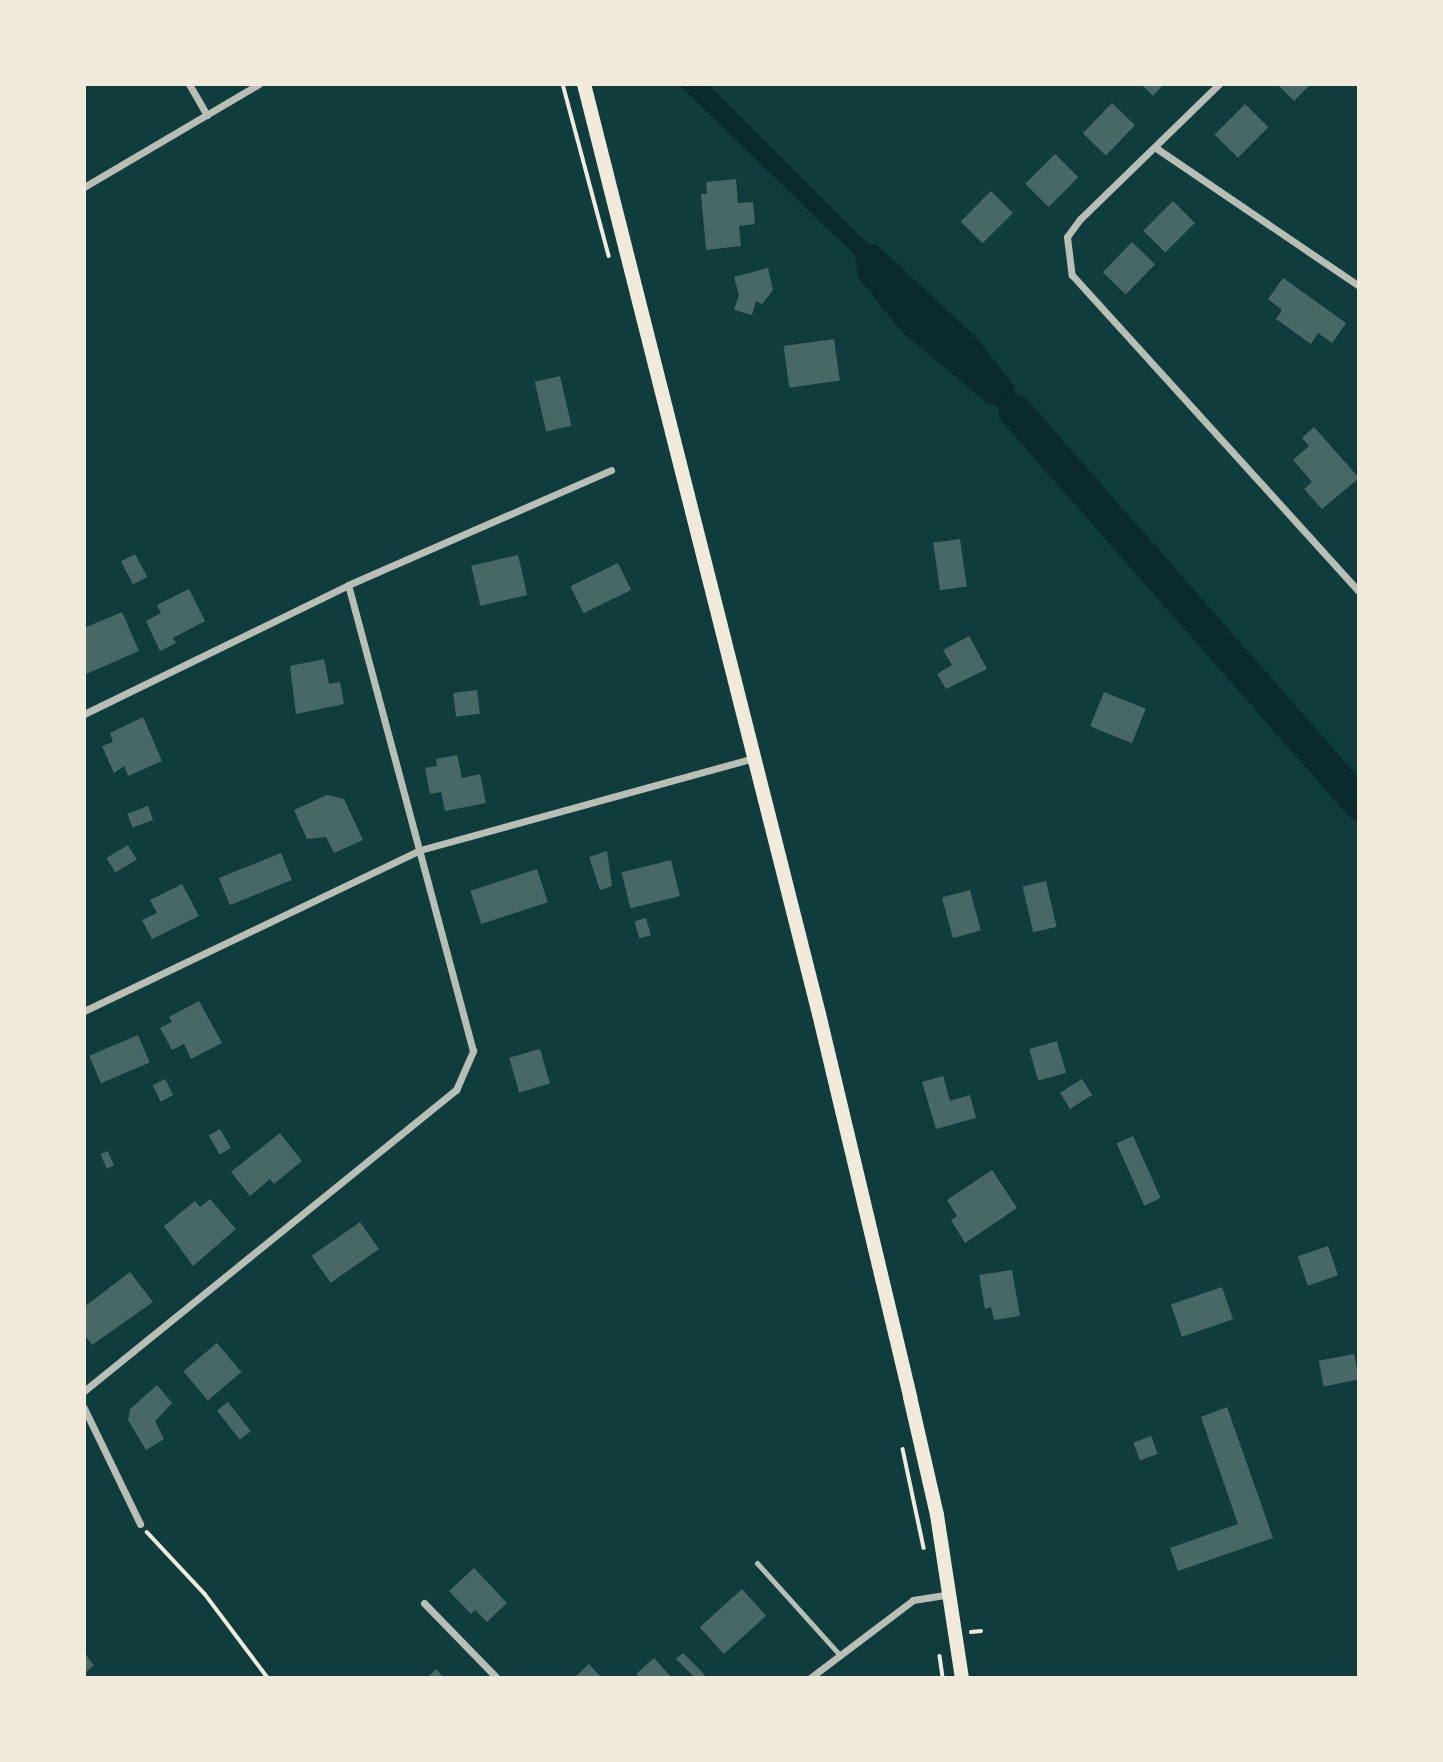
<!DOCTYPE html>
<html>
<head>
<meta charset="utf-8">
<style>
  body { margin:0 }
  #map { position:relative; width:1443px; height:1762px; overflow:hidden; background:#0f3d3e; font-family:Manrope,sans-serif }
  div>[style] { position:absolute }
  [style*='--x'] { left:calc(var(--x)*1px); top:calc(var(--y)*1px); width:calc(var(--w)*1px); rotate:calc(var(--a)*1deg) }
  .water>* { inset:0; background:#0a2a2b }
  .river>* { height:33px; margin:-16.5px; padding:0 16.5px; transform-origin:16.5px; border-radius:16.5px; background:#0a2a2b }
  .building>* { inset:0; background:#486865; transform-origin:0 0 }
  .path>* { height:3.5px; margin:-1.75px; padding:0 1.75px; transform-origin:1.75px; border-radius:1.75px; background:#f1e9da }
  .service>* { height:5px; margin:-2.5px; padding:0 2.5px; transform-origin:2.5px; border-radius:2.5px; background:#b8beb3 }
  .minor>* { height:7px; margin:-3.5px; padding:0 3.5px; transform-origin:3.5px; border-radius:3.5px; background:#b8beb3 }
  .secondary>* { height:14px; margin:-7px; padding:0 7px; transform-origin:7px; border-radius:7px; background:#f1e9da }
  span { translate:-50% -50%; white-space:nowrap; text-align:center; line-height:1.15; -webkit-text-stroke:5px #f1e9da; paint-order:stroke }
  .frame { position:absolute; inset:0; border:86px solid #f1e9da; pointer-events:none }
</style>
</head>
<body>
<div id="map">
  <div class="water">
    <div style="clip-path:polygon(678px 84px,708px 84px,868px 244px,877px 245px,975px 336px,1015px 387px,1014px 410px,987px 403px,902px 332px,858px 277px,855px 255px)"></div>
  </div>
  <div class="river">
    <div style="--x:1014;--y:410;--w:523;--a:48.72"></div>
  </div>
  <div class="building">
    <div style="clip-path:polygon(1141px 84px,1164px 84px,1153px 96px)"></div>
    <div style="clip-path:polygon(1277px 84px,1311px 84px,1294px 101px)"></div>
    <div style="left:1112px;top:103px;width:32px;height:42px;rotate:44deg"></div>
    <div style="left:1245px;top:104px;width:33px;height:43px;rotate:45deg"></div>
    <div style="left:1055px;top:154px;width:33px;height:42px;rotate:45deg"></div>
    <div style="clip-path:polygon(736px 179px,738px 203px,753px 202px,755px 224px,739px 226px,741px 246px,706px 250px,701px 194px,707px 194px,706px 182px)"></div>
    <div style="left:991px;top:191px;width:31px;height:43px;rotate:45deg"></div>
    <div style="left:1173px;top:201px;width:31px;height:42px;rotate:45deg"></div>
    <div style="left:1132px;top:242px;width:32px;height:42px;rotate:44deg"></div>
    <div style="clip-path:polygon(768px 268px,773px 290px,762px 304px,756px 301px,752px 315px,734px 310px,739px 295px,734px 277px)"></div>
    <div style="clip-path:polygon(1283px 278px,1346px 323px,1332px 343px,1318px 333px,1311px 344px,1276px 319px,1282px 310px,1268px 299px)"></div>
    <div style="left:834px;top:339px;width:42px;height:51px;rotate:82deg"></div>
    <div style="left:560px;top:376px;width:51px;height:26px;rotate:77deg"></div>
    <div style="clip-path:polygon(1314px 427px,1359px 478px,1322px 509px,1304px 489px,1312px 482px,1293px 460px,1309px 446px,1302px 438px)"></div>
    <div style="left:960px;top:539px;width:48px;height:27px;rotate:82deg"></div>
    <div style="left:135px;top:554px;width:26px;height:16px;rotate:62deg"></div>
    <div style="left:518px;top:555px;width:41px;height:48px;rotate:77deg"></div>
    <div style="left:618px;top:563px;width:30px;height:53px;rotate:64deg"></div>
    <div style="clip-path:polygon(189px 589px,205px 621px,173px 638px,176px 643px,160px 651px,146px 621px,161px 613px,157px 605px)"></div>
    <div style="clip-path:polygon(122px 612px,139px 651px,84px 675px,84px 628px)"></div>
    <div style="clip-path:polygon(969px 636px,987px 669px,946px 689px,937px 674px,952px 665px,943px 650px)"></div>
    <div style="clip-path:polygon(324px 659px,329px 684px,340px 682px,344px 704px,296px 714px,290px 666px)"></div>
    <div style="left:477px;top:690px;width:24px;height:24px;rotate:83deg"></div>
    <div style="left:1104px;top:692px;width:45px;height:37px;rotate:22deg"></div>
    <div style="clip-path:polygon(143px 717px,162px 761px,128px 776px,124px 766px,114px 773px,102px 746px,113px 742px,110px 733px)"></div>
    <div style="clip-path:polygon(457px 755px,462px 778px,480px 774px,486px 803px,445px 811px,441px 792px,430px 794px,425px 768px,437px 766px,436px 759px)"></div>
    <div style="clip-path:polygon(327px 795px,344px 799px,363px 840px,334px 853px,326px 837px,307px 839px,294px 810px)"></div>
    <div style="left:148px;top:806px;width:15px;height:22px;rotate:70deg"></div>
    <div style="left:128px;top:845px;width:17px;height:25px;rotate:59deg"></div>
    <div style="clip-path:polygon(607px 851px,612px 886px,600px 890px,589px 857px)"></div>
    <div style="left:281px;top:853px;width:29px;height:67px;rotate:68deg"></div>
    <div style="left:671px;top:860px;width:37px;height:51px;rotate:76deg"></div>
    <div style="left:537px;top:869px;width:35px;height:70px;rotate:72deg"></div>
    <div style="left:1046px;top:881px;width:47px;height:24px;rotate:77deg"></div>
    <div style="clip-path:polygon(182px 884px,199px 916px,152px 939px,142px 920px,157px 913px,150px 900px)"></div>
    <div style="left:970px;top:890px;width:42px;height:29px;rotate:75deg"></div>
    <div style="left:646px;top:918px;width:18px;height:12px;rotate:74deg"></div>
    <div style="clip-path:polygon(199px 1001px,222px 1043px,191px 1059px,184px 1044px,172px 1050px,160px 1028px,172px 1022px,169px 1017px)"></div>
    <div style="left:138px;top:1035px;width:30px;height:53px;rotate:67deg"></div>
    <div style="left:1057px;top:1041px;width:33px;height:29px;rotate:74deg"></div>
    <div style="left:540px;top:1049px;width:36px;height:32px;rotate:74deg"></div>
    <div style="clip-path:polygon(943px 1076px,950px 1101px,970px 1095px,976px 1118px,936px 1129px,922px 1082px)"></div>
    <div style="left:165px;top:1079px;width:18px;height:14px;rotate:63deg"></div>
    <div style="left:1082px;top:1079px;width:19px;height:26px;rotate:58deg"></div>
    <div style="left:220px;top:1129px;width:22px;height:13px;rotate:60deg"></div>
    <div style="clip-path:polygon(280px 1133px,302px 1161px,274px 1184px,270px 1179px,250px 1196px,231px 1172px)"></div>
    <div style="left:1133px;top:1136px;width:68px;height:18px;rotate:66deg"></div>
    <div style="left:108px;top:1151px;width:16px;height:8px;rotate:68deg"></div>
    <div style="clip-path:polygon(992px 1170px,1017px 1208px,965px 1243px,951px 1220px,957px 1216px,947px 1200px)"></div>
    <div style="clip-path:polygon(210px 1199px,236px 1229px,193px 1266px,164px 1226px,195px 1201px,200px 1207px)"></div>
    <div style="left:360px;top:1222px;width:33px;height:59px;rotate:55deg"></div>
    <div style="left:1328px;top:1246px;width:31px;height:32px;rotate:71deg"></div>
    <div style="clip-path:polygon(1012px 1270px,1020px 1316px,994px 1320px,991px 1307px,985px 1309px,979px 1275px)"></div>
    <div style="clip-path:polygon(130px 1272px,153px 1302px,92px 1345px,84px 1334px,84px 1307px)"></div>
    <div style="left:1222px;top:1287px;width:34px;height:54px;rotate:71deg"></div>
    <div style="left:217px;top:1343px;width:38px;height:44px;rotate:50deg"></div>
    <div style="left:1354px;top:1354px;width:26px;height:36px;rotate:79deg"></div>
    <div style="clip-path:polygon(157px 1385px,172px 1403px,155px 1421px,164px 1439px,146px 1450px,128px 1420px,130px 1409px)"></div>
    <div style="left:228px;top:1402px;width:37px;height:14px;rotate:52deg"></div>
    <div style="clip-path:polygon(1227px 1407px,1273px 1538px,1178px 1571px,1170px 1548px,1238px 1524px,1201px 1417px)"></div>
    <div style="left:1151px;top:1436px;width:19px;height:19px;rotate:69deg"></div>
    <div style="clip-path:polygon(474px 1568px,507px 1603px,487px 1622px,475px 1610px,471px 1614px,449px 1591px)"></div>
    <div style="left:742px;top:1589px;width:36px;height:57px;rotate:48deg"></div>
    <div style="clip-path:polygon(84px 1653px,94px 1665px,85px 1673px,89px 1678px,84px 1678px)"></div>
    <div style="clip-path:polygon(683px 1653px,705px 1675px,702px 1678px,695px 1678px,676px 1659px)"></div>
    <div style="clip-path:polygon(654px 1658px,672px 1678px,640px 1678px,636px 1674px)"></div>
    <div style="clip-path:polygon(589px 1664px,602px 1678px,574px 1678px)"></div>
    <div style="clip-path:polygon(436px 1669px,444px 1678px,427px 1678px)"></div>
  </div>
  <div class="path">
    <div style="--x:563;--y:84;--w:178;--a:75"></div>
    <div style="--x:903;--y:1449;--w:101;--a:78"></div>
    <div style="--x:147;--y:1532;--w:85;--a:46.9"></div>
    <div style="--x:205;--y:1594;--w:105;--a:53.1"></div>
    <div style="--x:971;--y:1632;--w:10;--a:-6"></div>
    <div style="--x:940;--y:1656;--w:22;--a:82"></div>
  </div>
  <div class="service">
    <div style="--x:757;--y:1563;--w:122;--a:48"></div>
  </div>
  <div class="minor">
    <div style="--x:189;--y:84;--w:36;--a:60"></div>
    <div style="--x:1219;--y:84;--w:194;--a:135.8"></div>
    <div style="--x:1080;--y:219;--w:22;--a:126"></div>
    <div style="--x:1067;--y:237;--w:38;--a:83"></div>
    <div style="--x:1072;--y:275;--w:428;--a:47.8"></div>
    <div style="--x:1156;--y:148;--w:245;--a:34.2"></div>
    <div style="--x:84;--y:187;--w:203;--a:-30.5"></div>
    <div style="--x:84;--y:714;--w:294;--a:-26"></div>
    <div style="--x:348;--y:585;--w:287;--a:-23.6"></div>
    <div style="--x:84;--y:1011;--w:373;--a:-25.6"></div>
    <div style="--x:420;--y:850;--w:346;--a:-15.4"></div>
    <div style="--x:84;--y:1391;--w:479;--a:-39"></div>
    <div style="--x:456;--y:1090;--w:43;--a:-66.4"></div>
    <div style="--x:473;--y:1051;--w:482;--a:-105"></div>
    <div style="--x:84;--y:1408;--w:129;--a:64.2"></div>
    <div style="--x:424;--y:1603;--w:105;--a:45.8"></div>
    <div style="--x:810;--y:1678;--w:129;--a:-37.1"></div>
    <div style="--x:913;--y:1600;--w:37;--a:-9"></div>
  </div>
  <div class="secondary">
    <div style="--x:584;--y:84;--w:959;--a:75.82"></div>
    <div style="--x:819;--y:1014;--w:394;--a:76.6"></div>
    <div style="--x:910;--y:1397;--w:121;--a:77.1"></div>
    <div style="--x:937;--y:1515;--w:165;--a:81.3"></div>
  </div>
  <div class="frame"></div>
</div>
</body>
</html>
